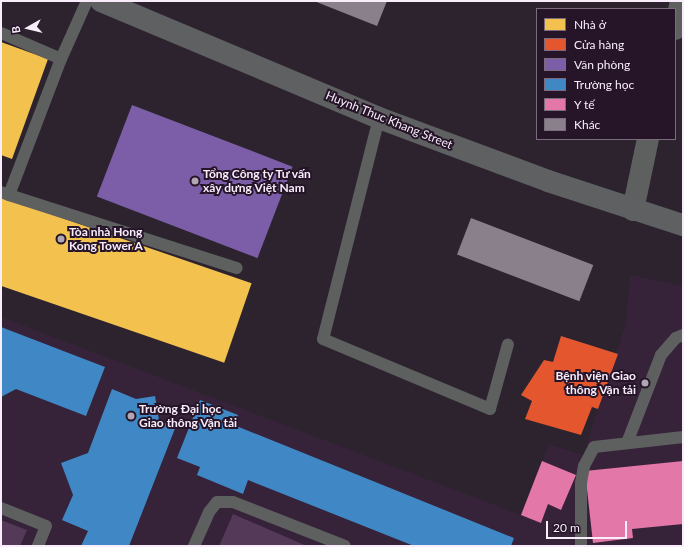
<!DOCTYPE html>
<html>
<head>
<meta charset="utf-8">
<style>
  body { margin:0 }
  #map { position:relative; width:684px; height:547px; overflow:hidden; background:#2c232e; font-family:Lato,sans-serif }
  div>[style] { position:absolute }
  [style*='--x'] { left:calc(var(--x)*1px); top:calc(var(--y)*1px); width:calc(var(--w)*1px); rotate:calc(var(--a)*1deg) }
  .built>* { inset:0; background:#362239 }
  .green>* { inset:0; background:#543958 }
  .homes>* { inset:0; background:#f2c14e; transform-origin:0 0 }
  .shops>* { inset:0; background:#e4572e }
  .offices>* { inset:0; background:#7b5ea7; transform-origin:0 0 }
  .schools>* { inset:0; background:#3f88c5 }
  .health>* { inset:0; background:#e377a8 }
  .building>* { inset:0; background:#89808b; transform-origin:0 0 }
  .lane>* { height:12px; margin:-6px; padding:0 6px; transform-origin:6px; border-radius:6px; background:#5d605f }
  .street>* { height:22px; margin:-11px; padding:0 11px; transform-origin:11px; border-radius:11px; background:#5d605f }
  .primary>* { height:22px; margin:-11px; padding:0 11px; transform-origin:11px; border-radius:11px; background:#5f6062 }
  .dots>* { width:11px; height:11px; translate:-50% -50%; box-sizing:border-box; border:2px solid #261529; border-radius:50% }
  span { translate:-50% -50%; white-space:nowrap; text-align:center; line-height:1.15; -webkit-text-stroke:4px #261529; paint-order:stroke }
  .street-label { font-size:12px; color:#f9edfb }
  .poi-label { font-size:12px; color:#f9edfb; font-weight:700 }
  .left { translate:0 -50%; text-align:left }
  .right { translate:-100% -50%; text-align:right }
  .frame { position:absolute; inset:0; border:2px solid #f9edfb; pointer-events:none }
  .legend { position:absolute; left:536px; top:8px; width:140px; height:132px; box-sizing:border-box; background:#261529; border:1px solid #7a6b7d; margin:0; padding:5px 7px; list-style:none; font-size:12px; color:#f9edfb }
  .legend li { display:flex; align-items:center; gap:8px; height:20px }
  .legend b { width:20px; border:1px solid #7a6b7d }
  .north { position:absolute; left:8px; top:8px; width:40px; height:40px; -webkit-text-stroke:3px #261529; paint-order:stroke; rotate:262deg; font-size:11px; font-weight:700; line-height:16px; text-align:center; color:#f9edfb }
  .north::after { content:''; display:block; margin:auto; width:14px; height:18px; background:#f9edfb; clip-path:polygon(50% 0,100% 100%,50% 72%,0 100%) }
  .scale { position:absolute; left:546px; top:521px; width:81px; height:18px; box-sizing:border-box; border:2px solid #f9edfb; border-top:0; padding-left:5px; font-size:12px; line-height:14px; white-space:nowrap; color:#f9edfb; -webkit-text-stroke:3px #261529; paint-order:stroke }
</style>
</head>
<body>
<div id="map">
  <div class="built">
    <div style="clip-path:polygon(630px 275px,683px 286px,683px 546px,1px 546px,1px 317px,521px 515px,549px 444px,583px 455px,626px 323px)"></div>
  </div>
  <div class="green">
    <div style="clip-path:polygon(233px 514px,307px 546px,219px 546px)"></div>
    <div style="clip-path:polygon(1px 520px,27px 530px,20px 546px,1px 546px)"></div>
  </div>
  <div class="homes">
    <div style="clip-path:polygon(1px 42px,48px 59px,12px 159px,1px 155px)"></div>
    <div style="left:1px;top:197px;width:265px;height:84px;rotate:19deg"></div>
  </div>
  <div class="shops">
    <div style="clip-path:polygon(561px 336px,618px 354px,598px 409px,592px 407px,581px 435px,525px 419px,532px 401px,521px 395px,544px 360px,553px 362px)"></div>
  </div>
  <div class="offices">
    <div style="left:132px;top:105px;width:172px;height:98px;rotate:21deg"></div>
  </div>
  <div class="schools">
    <div style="clip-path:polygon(1px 327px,105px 367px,86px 416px,16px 389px,1px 397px)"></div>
    <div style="clip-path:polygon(112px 389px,136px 399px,155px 396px,159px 420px,176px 426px,129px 546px,81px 546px,88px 531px,62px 520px,73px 495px,61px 463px,88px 453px)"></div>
    <div style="clip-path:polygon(200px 400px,238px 415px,234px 425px,514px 538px,511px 546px,414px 546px,248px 480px,243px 494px,197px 475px,200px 467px,177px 458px)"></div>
  </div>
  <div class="health">
    <div style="clip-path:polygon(542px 461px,576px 475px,561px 510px,548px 504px,541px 523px,521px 515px)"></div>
    <div style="clip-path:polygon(683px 461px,683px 524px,632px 529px,633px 538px,593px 543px,585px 471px)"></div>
  </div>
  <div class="building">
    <div style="clip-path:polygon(314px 1px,387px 1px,377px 26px)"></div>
    <div style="left:471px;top:218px;width:131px;height:39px;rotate:21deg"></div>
  </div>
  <div class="lane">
    <div style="--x:1;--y:33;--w:65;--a:23.4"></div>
    <div style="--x:61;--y:59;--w:64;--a:-65.9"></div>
    <div style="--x:379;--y:118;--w:228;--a:104.2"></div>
    <div style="--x:323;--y:339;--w:181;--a:22.7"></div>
    <div style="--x:490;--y:409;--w:67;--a:-74.5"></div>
    <div style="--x:1;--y:192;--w:9;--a:21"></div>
    <div style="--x:9;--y:195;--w:146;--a:-69.1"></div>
    <div style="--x:9;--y:195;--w:239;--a:17.8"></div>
    <div style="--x:627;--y:443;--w:94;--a:-68.9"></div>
    <div style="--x:661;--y:355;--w:23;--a:-49"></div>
    <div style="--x:676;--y:338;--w:8;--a:-23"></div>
    <div style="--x:1;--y:508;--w:48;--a:21.8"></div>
    <div style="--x:46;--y:526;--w:22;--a:112"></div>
    <div style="--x:194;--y:546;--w:37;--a:-66"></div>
    <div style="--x:209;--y:512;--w:13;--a:-51"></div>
    <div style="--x:217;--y:502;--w:16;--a:0"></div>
    <div style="--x:233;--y:502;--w:120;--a:21.4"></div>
    <div style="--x:581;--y:546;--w:63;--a:-90"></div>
    <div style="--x:581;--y:483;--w:17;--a:-80"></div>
    <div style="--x:584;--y:466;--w:21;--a:-62"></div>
    <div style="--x:594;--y:447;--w:90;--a:-6.4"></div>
  </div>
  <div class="street">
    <div style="--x:675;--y:29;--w:29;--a:-78"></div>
    <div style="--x:633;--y:210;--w:73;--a:-78.1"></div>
  </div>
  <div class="primary">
    <div style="--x:101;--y:1;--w:302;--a:22.8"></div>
    <div style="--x:379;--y:118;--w:180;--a:20.4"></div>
    <div style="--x:548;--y:181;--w:142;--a:18.1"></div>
  </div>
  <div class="dots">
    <div style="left:195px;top:181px;background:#b1a6b3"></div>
    <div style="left:61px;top:239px;background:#b1a6b3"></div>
    <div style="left:645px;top:383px;background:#b1a6b3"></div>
    <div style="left:131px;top:416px;background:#b1a6b3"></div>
  </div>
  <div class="street-label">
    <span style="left:389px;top:120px;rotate:22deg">Huynh Thuc Khang Street</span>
  </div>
  <div class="poi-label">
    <span class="left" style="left:203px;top:181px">Tổng Công ty Tư vấn<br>xây dựng Việt Nam</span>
    <span class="left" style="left:69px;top:239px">Tòa nhà Hong<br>Kong Tower A</span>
    <span class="right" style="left:636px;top:383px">Bệnh viện Giao<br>thông Vận tải</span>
    <span class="left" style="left:139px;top:416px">Trường Đại học<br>Giao thông Vận tải</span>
  </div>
  <div class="frame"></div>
  <ul class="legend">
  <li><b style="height:11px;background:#f2c14e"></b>Nhà ở</li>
  <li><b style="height:11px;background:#e4572e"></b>Cửa hàng</li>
  <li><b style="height:11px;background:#7b5ea7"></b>Văn phòng</li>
  <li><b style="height:11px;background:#3f88c5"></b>Trường học</li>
  <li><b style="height:11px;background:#e377a8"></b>Y tế</li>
  <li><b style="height:11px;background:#89808b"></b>Khác</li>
  </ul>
  <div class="north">B</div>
  <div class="scale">20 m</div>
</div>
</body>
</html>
